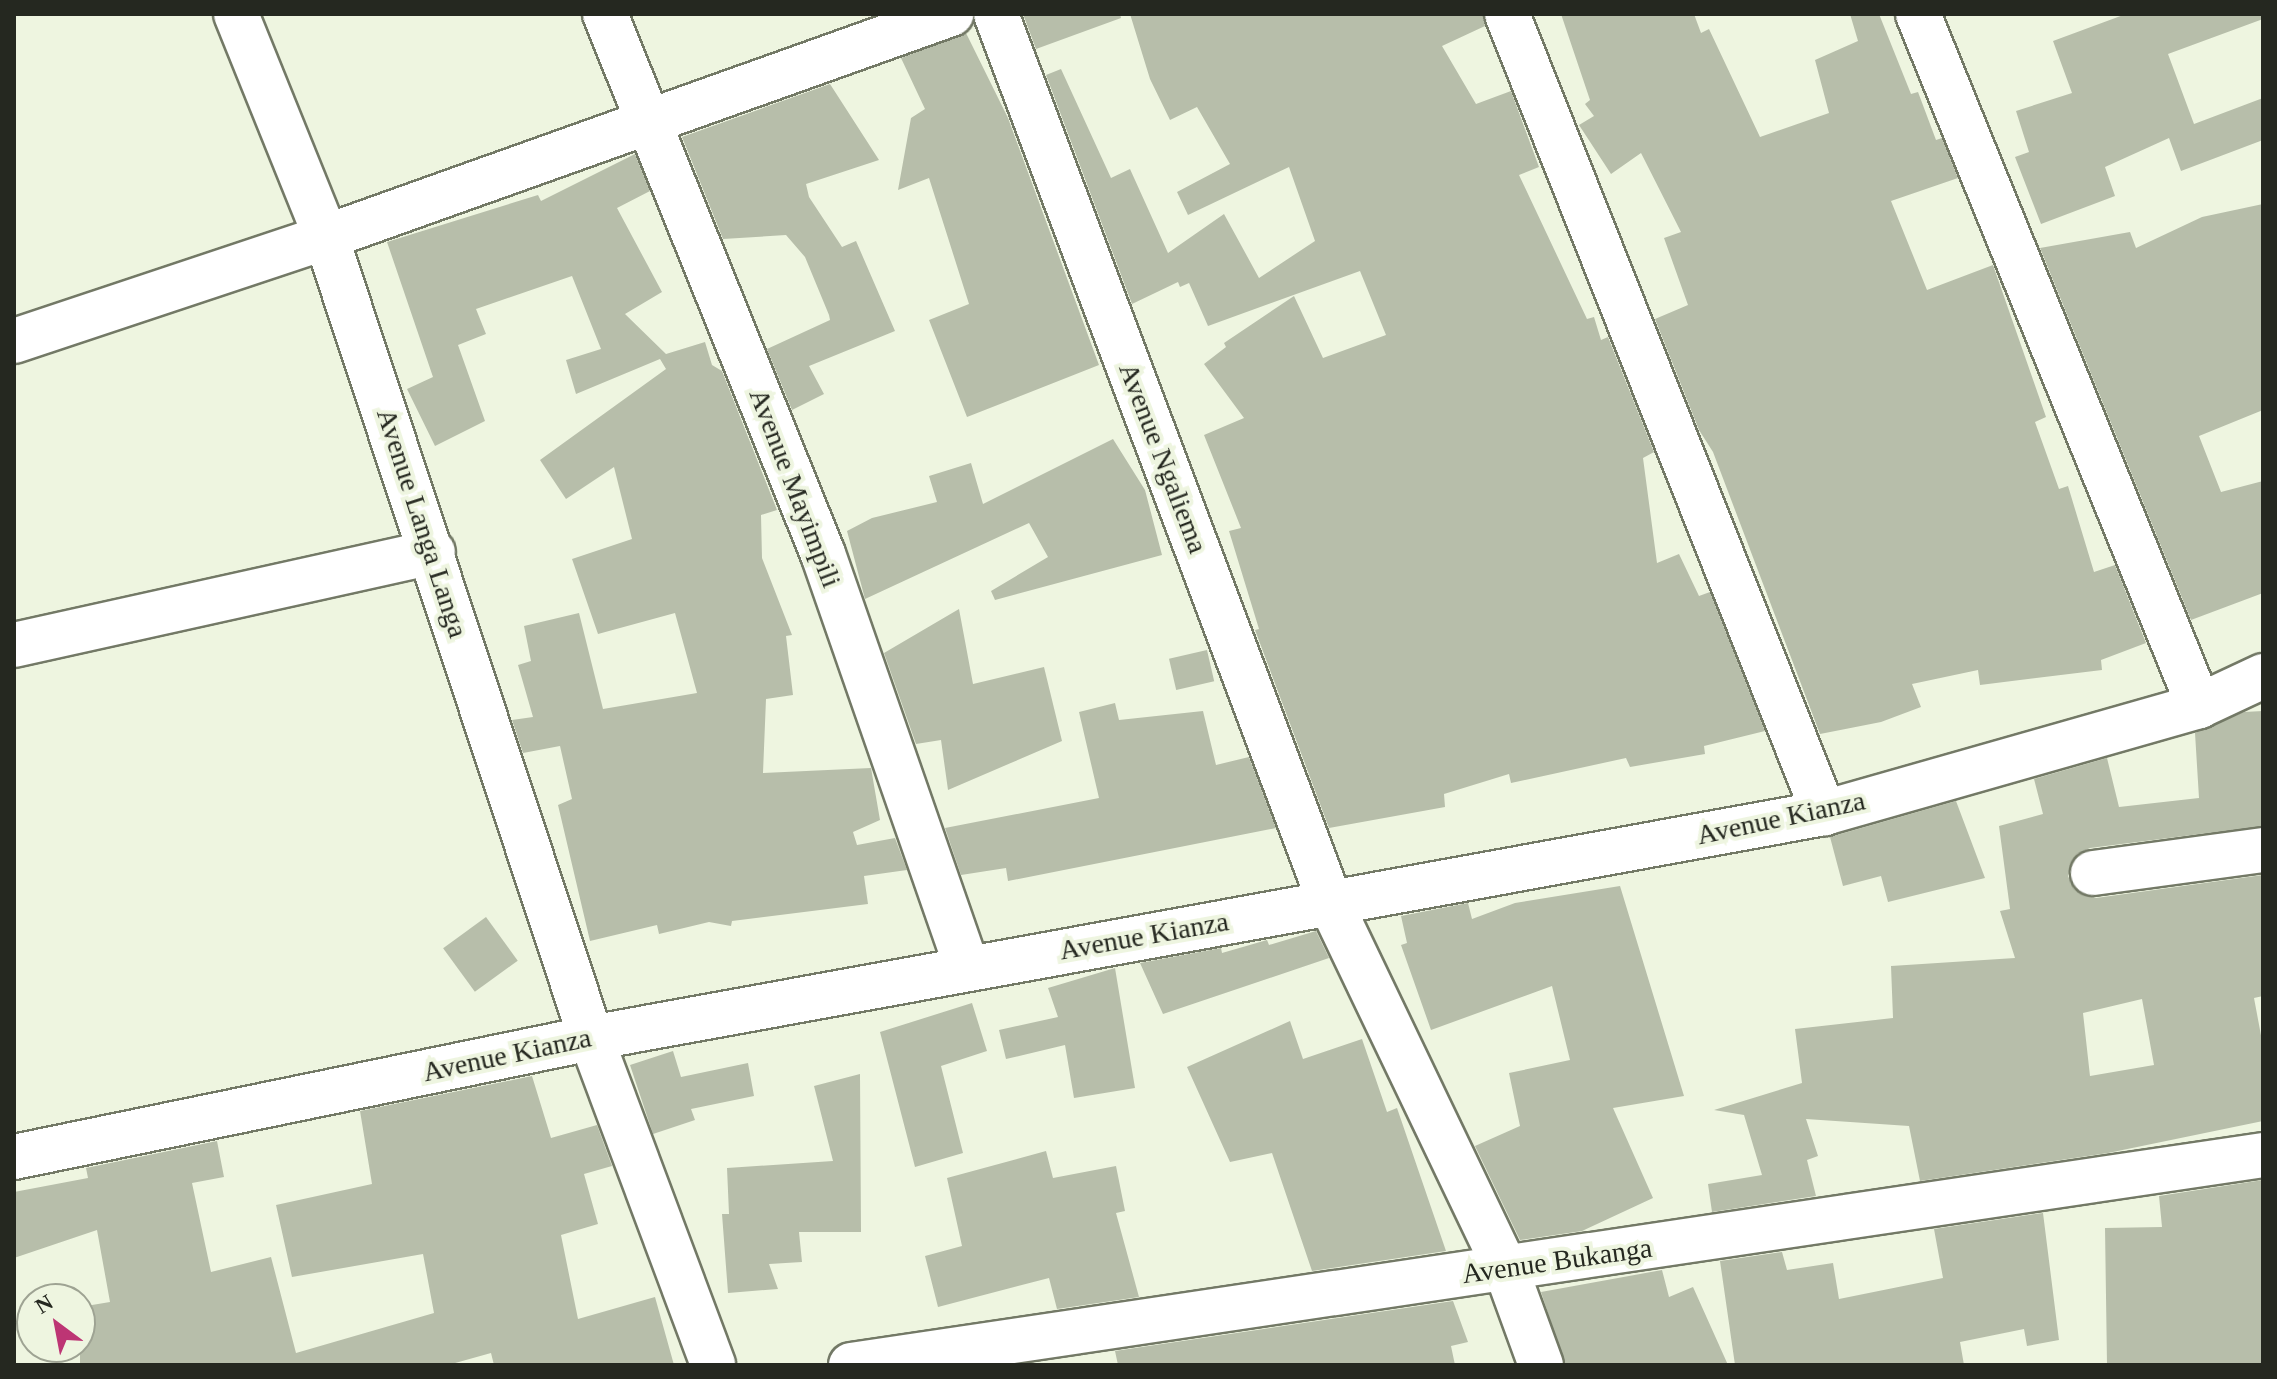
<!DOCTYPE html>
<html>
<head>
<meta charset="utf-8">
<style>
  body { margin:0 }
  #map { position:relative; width:2277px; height:1379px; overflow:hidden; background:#eef5e0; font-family:"Times New Roman",serif }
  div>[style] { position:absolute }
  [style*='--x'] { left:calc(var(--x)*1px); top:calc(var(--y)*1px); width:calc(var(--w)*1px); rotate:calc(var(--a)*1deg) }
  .building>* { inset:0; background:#b7beaa; transform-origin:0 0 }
  .roads { filter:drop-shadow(2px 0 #737966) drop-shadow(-2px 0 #737966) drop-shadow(0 2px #737966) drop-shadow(0 -2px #737966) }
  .minor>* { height:44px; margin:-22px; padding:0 22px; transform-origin:22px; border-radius:22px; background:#fff }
  .tertiary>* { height:44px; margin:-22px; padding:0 22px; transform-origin:22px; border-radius:22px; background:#fff }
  span { translate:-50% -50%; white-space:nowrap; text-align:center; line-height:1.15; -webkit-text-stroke:8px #eef5e0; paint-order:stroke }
  .street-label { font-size:28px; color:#252820 }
  .frame { position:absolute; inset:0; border:16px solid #252820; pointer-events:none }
  .north { position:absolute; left:16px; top:1283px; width:80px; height:80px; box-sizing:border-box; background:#eef5e0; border:2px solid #9ea393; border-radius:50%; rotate:328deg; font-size:22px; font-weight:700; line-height:32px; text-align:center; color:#252820 }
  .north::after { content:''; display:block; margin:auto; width:28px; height:36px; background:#bd3574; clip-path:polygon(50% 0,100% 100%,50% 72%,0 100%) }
</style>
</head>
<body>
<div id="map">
  <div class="building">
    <div style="clip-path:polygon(1023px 14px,1120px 14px,1121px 18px,1036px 49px)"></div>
    <div style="clip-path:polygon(1130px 14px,1483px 14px,1485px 26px,1442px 46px,1476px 104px,1511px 91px,1539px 167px,1519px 175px,1587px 319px,1594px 317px,1601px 340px,1608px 337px,1654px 452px,1643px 458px,1657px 563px,1679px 554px,1699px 596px,1710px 592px,1765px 731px,1704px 746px,1705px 754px,1630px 767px,1626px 758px,1511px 783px,1509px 774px,1444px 794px,1445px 807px,1329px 828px,1255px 630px,1259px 629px,1229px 531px,1241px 528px,1204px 435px,1244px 418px,1204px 364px,1226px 347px,1224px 343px,1294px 296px,1323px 358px,1386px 335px,1360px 271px,1208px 326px,1189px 283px,1180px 287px,1178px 282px,1132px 304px,1046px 75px,1061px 69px,1111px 178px,1130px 169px,1168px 253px,1224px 214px,1259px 278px,1315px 241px,1289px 167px,1188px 215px,1177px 192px,1230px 164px,1197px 107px,1170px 120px,1150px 79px)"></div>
    <div style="clip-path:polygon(1561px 14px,1694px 14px,1701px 33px,1709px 29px,1760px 137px,1829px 113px,1815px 60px,1858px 41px,1850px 14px,1879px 14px,1911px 94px,1918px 92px,1936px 140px,1942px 138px,1958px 178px,1891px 201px,1927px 290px,1993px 265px,2046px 417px,2035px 422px,2059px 489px,2068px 486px,2094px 572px,2115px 565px,2146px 643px,2101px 660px,2102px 670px,1980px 685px,1978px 670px,1912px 684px,1921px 707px,1881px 722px,1820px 734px,1713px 452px,1699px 430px,1655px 319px,1688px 305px,1664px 238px,1681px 232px,1641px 153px,1611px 174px,1579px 125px,1594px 116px,1585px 104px,1590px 100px)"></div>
    <div style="clip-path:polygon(2126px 14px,2263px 14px,2263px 19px,2168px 54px,2194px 124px,2263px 98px,2263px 140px,2181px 171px,2169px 138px,2105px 167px,2115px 196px,2041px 224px,2015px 157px,2029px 152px,2016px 111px,2072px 93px,2053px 41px)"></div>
    <div style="clip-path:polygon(966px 33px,1008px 118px,1099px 365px,967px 417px,929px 320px,969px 304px,929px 178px,898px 190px,911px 118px,925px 109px,901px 58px)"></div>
    <div style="clip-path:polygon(830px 84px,879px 160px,806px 184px,809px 197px,842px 247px,856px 241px,895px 331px,809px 366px,824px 394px,792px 410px,767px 349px,830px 320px,829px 315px,805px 257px,786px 235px,723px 239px,682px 137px)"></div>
    <div style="clip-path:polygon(635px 154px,650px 191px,617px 208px,662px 292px,625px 314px,666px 354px,705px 342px,712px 365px,722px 371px,777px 510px,761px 515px,762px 558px,792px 635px,786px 636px,793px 695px,766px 699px,763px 773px,871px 768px,880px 820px,853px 832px,857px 845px,895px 838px,907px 870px,864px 876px,868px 904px,732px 921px,731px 926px,709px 922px,659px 934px,657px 925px,590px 941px,558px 805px,572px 799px,560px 746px,523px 753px,512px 720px,533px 717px,518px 665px,531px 661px,524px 626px,579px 613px,603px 709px,697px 693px,675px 613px,598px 634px,572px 559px,632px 539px,614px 467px,566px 499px,540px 460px,666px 369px,660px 359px,576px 394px,566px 360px,601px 349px,572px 276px,476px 309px,486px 334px,458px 345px,485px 421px,435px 446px,407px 389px,433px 377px,387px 242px,538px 195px,541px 201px)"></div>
    <div style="clip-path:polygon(2263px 204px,2263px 410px,2199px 436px,2221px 492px,2263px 481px,2263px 593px,2191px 620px,2040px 248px,2130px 232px,2136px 248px,2202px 217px)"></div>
    <div style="clip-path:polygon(1113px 439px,1145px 490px,1162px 555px,995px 600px,991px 591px,1048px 557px,1029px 523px,865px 599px,847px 531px,872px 518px,937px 502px,929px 476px,971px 463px,983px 504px)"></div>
    <div style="clip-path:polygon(959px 609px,973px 684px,1044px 667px,1062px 741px,948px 790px,941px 740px,916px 744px,884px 653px)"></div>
    <div style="left:1207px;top:650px;width:32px;height:39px;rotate:77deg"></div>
    <div style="clip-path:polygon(1115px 703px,1119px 720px,1203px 711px,1216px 765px,1249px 757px,1276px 828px,1008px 881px,1006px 868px,961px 875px,945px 828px,1099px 798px,1079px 712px)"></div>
    <div style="clip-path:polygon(evenodd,2263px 711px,2263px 826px,2090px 848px,2077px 854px,2068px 876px,2074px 889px,2096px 898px,2263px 875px,2263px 996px,2254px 998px,2263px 1046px,2263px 1121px,2108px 1153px,1920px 1181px,1909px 1126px,1806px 1119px,1818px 1156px,1807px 1160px,1816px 1196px,1712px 1212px,1708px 1184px,1762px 1175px,1744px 1115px,1714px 1110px,1802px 1083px,1795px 1029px,1893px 1018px,1891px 966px,2015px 958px,2000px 911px,2010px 909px,1999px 826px,2043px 814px,2034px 779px,2107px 758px,2119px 807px,2199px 798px,2195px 733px,2244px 712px,2263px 711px,2142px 999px,2154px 1065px,2090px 1076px,2083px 1013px,2142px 999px)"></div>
    <div style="clip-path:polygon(1956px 801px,1985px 878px,1888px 902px,1881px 876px,1843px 886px,1830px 837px)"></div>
    <div style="clip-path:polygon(1620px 886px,1684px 1096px,1613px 1108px,1653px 1198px,1582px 1231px,1520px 1240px,1475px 1146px,1520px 1126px,1509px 1073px,1570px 1060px,1552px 986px,1431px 1030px,1401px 945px,1407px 943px,1401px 916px,1468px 903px,1472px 919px,1515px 903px)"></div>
    <div style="left:486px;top:917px;width:54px;height:53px;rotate:54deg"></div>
    <div style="clip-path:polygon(1316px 931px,1329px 958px,1163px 1014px,1140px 963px,1221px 948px,1222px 953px,1267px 940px,1269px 945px)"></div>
    <div style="clip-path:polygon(1115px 968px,1135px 1088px,1074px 1098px,1065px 1045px,1006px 1059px,999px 1030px,1058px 1017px,1048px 988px)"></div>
    <div style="clip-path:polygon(972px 1003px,987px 1051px,941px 1066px,963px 1153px,915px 1167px,880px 1032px)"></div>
    <div style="clip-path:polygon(1290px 1021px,1303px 1059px,1362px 1039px,1387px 1112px,1397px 1108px,1446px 1251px,1312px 1271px,1272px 1153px,1230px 1162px,1187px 1067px)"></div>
    <div style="clip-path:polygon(673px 1051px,681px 1077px,748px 1063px,754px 1096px,691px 1109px,695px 1120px,653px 1134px,630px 1065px)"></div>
    <div style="clip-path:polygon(860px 1074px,861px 1232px,799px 1232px,802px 1262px,769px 1264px,778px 1289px,728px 1293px,722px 1214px,729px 1214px,727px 1168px,833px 1161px,814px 1086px)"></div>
    <div style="clip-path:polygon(532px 1076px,551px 1138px,597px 1125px,612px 1166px,584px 1174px,598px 1224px,561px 1235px,578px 1319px,655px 1297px,674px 1365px,494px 1365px,491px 1353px,448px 1365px,80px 1365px,80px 1307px,110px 1302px,97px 1230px,14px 1258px,14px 1192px,88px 1178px,86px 1168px,217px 1141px,224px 1177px,192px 1183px,211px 1272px,271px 1257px,296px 1353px,434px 1313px,423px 1254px,292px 1277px,276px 1205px,372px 1184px,360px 1111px)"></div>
    <div style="clip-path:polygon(1046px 1151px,1053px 1178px,1116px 1166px,1125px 1211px,1116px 1213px,1139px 1297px,1057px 1309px,1049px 1278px,938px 1307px,925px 1256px,962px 1246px,947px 1178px)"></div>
    <div style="clip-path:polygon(2263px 1180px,2263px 1363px,2107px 1365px,2105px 1228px,2162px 1227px,2159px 1196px)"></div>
    <div style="clip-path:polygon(2043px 1213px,2059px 1340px,2027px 1346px,2024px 1329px,1960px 1342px,1964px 1365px,1735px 1365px,1720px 1261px,1782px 1252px,1787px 1270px,1833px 1263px,1839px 1299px,1943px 1278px,1934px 1229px)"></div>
    <div style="clip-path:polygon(1662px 1270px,1669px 1297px,1693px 1287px,1728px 1365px,1565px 1365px,1541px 1292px)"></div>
    <div style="clip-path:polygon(1453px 1301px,1468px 1342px,1451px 1346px,1455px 1365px,1118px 1365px,1115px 1351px)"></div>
  </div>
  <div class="roads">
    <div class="minor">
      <div style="--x:236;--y:14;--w:240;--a:68"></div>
      <div style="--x:326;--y:237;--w:844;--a:71.69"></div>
      <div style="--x:591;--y:1038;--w:349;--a:69.5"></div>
      <div style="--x:605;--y:14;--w:582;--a:68.02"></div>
      <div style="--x:823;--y:554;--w:438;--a:70.8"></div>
      <div style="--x:996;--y:14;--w:949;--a:69.39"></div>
      <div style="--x:1330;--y:902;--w:407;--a:64.4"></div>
      <div style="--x:1506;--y:1269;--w:102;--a:70"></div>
      <div style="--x:1507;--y:14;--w:860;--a:68.36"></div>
      <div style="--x:1918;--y:14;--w:747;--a:67.9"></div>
      <div style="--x:14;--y:341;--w:329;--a:-18.4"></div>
      <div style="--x:326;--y:237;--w:664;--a:-19.64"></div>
      <div style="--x:14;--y:645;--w:429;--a:-12.5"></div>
      <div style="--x:2093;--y:873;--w:172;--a:-7.7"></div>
      <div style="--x:851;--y:1365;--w:1428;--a:-8.46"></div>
    </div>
    <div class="tertiary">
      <div style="--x:14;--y:1157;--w:589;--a:-11.65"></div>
      <div style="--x:591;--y:1038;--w:1253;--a:-10.34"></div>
      <div style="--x:1824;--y:813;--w:390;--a:-15.9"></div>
      <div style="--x:2199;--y:706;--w:71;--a:-25.1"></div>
    </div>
  </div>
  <div class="street-label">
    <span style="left:1163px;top:458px;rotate:69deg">Avenue Ngaliema</span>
    <span style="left:795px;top:488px;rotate:69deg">Avenue Mayimpili</span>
    <span style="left:422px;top:523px;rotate:72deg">Avenue Langa Langa</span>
    <span style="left:1781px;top:818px;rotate:-12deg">Avenue Kianza</span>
    <span style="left:1144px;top:936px;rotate:-10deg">Avenue Kianza</span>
    <span style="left:507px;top:1055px;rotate:-12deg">Avenue Kianza</span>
    <span style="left:1557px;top:1261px;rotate:-8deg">Avenue Bukanga</span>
  </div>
  <div class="frame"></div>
  <div class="north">N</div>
</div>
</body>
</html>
